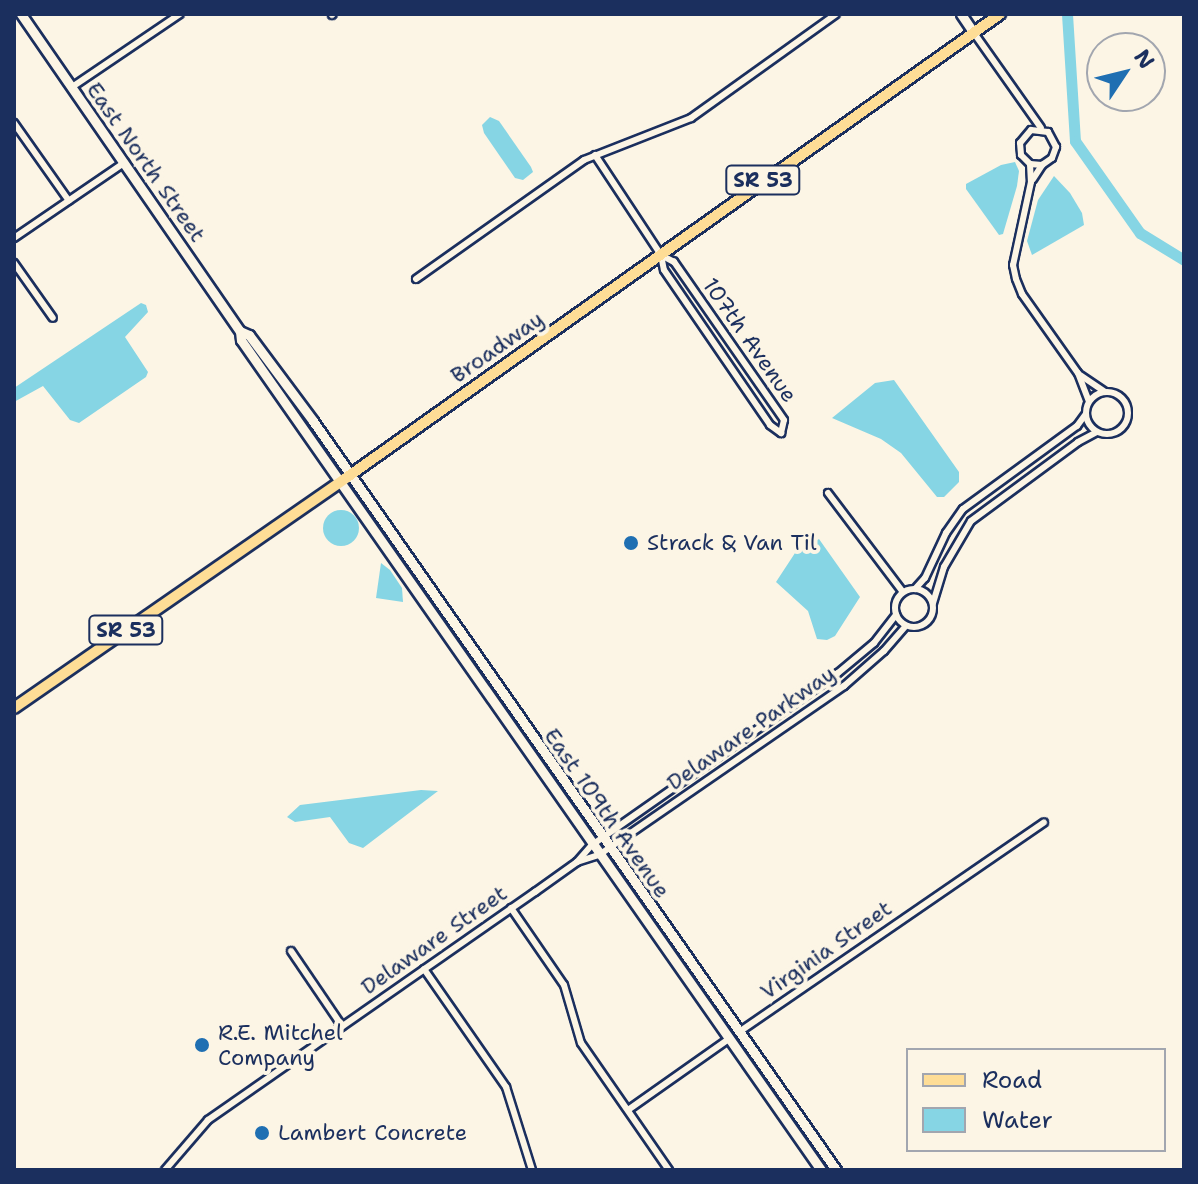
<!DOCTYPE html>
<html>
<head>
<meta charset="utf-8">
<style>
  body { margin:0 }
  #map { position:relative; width:1198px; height:1184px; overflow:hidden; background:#fcf5e5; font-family:"Shantell Sans",sans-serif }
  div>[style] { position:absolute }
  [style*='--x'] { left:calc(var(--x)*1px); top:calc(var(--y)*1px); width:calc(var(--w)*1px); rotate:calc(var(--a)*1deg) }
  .water>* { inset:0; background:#86d5e4 }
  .round { border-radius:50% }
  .river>* { height:11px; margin:-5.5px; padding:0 5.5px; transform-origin:5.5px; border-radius:5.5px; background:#86d5e4 }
  .roads { filter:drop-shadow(2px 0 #1b2f5e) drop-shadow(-2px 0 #1b2f5e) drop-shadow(0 2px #1b2f5e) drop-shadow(0 -2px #1b2f5e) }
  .street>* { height:6px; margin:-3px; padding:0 3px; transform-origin:3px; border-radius:3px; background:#fcf5e5 }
  .street>.ring { margin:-3px; padding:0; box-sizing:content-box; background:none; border:6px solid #fcf5e5; border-radius:50% }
  .secondary>* { height:9px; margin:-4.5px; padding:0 4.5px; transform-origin:4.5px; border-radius:4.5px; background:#fcf5e5 }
  .primary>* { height:10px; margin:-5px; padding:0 5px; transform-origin:5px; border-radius:5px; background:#fedd96 }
  .dots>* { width:22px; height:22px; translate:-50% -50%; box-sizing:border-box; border:4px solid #fcf5e5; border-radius:50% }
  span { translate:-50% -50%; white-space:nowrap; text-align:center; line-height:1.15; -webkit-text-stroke:8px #fcf5e5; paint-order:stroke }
  .shield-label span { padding:2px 6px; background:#fcf5e5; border:2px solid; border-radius:6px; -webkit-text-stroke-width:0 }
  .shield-label { font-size:20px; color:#1b2f5e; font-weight:700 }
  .street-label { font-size:22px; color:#1b2f5e }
  .poi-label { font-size:22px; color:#1b2f5e }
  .left { translate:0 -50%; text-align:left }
  .frame { position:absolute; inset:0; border:16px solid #1b2f5e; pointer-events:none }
  .legend { position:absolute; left:906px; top:1048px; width:260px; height:104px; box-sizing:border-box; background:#fcf5e5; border:2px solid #a2a6af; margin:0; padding:10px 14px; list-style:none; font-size:24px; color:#1b2f5e }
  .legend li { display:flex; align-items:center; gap:16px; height:40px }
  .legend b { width:40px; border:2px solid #a2a6af }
  .north { position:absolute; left:1086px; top:32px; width:80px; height:80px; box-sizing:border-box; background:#fcf5e5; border:2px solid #a2a6af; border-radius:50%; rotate:55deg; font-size:22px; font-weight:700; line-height:32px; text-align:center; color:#1b2f5e }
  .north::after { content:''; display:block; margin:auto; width:28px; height:36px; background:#1f6fb2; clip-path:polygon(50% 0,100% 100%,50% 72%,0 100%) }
</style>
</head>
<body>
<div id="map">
  <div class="water">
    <div style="clip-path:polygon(490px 117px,499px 121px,531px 167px,533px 172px,523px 180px,515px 178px,484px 133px,482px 125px)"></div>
    <div style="clip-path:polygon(1015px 162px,1019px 171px,1017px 186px,1003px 234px,999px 235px,966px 189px,966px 184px,1001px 165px)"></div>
    <div style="clip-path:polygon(1054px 176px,1070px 193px,1082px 213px,1084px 225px,1032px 255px,1027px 241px,1038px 200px)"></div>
    <div style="clip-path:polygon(141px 303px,146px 305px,148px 312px,125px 337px,148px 372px,146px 377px,79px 423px,70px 420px,43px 386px,14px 402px,14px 388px)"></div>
    <div style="clip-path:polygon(894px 380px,959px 472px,959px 482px,944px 497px,937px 497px,901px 453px,881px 439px,832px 418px,875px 383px)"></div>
    <div class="round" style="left:323px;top:510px;width:36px;height:36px"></div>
    <div style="clip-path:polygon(819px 539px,860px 597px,835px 636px,827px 640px,817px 639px,808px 611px,776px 582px,795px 553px)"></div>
    <div style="clip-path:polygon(381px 563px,390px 570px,402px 588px,403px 602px,376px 598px)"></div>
    <div style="clip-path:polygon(421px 790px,438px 791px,363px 848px,349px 843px,330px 817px,295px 822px,287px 817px,300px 805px)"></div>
  </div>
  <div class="river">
    <div style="--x:1067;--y:14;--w:127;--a:86.4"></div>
    <div style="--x:1075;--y:141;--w:113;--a:54.8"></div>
    <div style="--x:1140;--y:233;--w:52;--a:31.5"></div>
  </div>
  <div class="roads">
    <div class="street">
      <div style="--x:332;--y:15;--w:1;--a:-45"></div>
      <div style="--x:974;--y:33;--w:116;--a:54.8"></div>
      <div style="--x:72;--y:87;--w:130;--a:-34.1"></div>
      <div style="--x:14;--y:123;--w:95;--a:54.8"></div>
      <div style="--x:595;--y:155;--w:120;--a:56.6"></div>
      <div style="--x:661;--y:255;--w:15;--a:79"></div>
      <div style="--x:664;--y:270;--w:188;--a:55.6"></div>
      <div style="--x:770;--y:425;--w:14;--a:36"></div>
      <div style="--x:781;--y:433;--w:13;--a:-77"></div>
      <div style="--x:784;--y:420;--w:193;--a:-124.8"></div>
      <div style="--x:674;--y:262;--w:15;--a:-152"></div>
      <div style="--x:1030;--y:164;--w:18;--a:87"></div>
      <div style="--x:1031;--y:182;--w:85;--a:102.2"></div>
      <div style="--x:1013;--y:265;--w:14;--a:78"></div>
      <div style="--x:1016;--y:279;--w:16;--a:68"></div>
      <div style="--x:1022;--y:294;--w:97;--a:54.7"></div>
      <div style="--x:1078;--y:373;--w:30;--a:69"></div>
      <div style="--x:1033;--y:179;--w:17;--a:-57"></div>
      <div style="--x:1042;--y:165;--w:12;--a:-35"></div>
      <div style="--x:1052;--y:158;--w:12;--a:-70"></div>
      <div style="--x:1056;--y:147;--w:17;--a:-118"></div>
      <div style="--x:1048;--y:132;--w:17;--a:-173"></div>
      <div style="--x:1031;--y:130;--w:17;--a:130"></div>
      <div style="--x:1020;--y:143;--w:12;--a:85"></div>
      <div style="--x:1021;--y:155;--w:13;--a:45"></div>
      <div style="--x:1030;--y:164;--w:12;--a:5"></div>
      <div style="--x:14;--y:238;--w:133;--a:-34.3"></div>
      <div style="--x:14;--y:263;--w:67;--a:54.7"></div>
      <div style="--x:416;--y:279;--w:206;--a:-35.3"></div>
      <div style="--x:584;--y:160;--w:115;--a:-21.4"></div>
      <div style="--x:691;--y:118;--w:178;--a:-35.6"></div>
      <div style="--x:1080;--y:375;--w:29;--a:34"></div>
      <div class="ring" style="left:1086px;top:392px;width:36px;height:36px"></div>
      <div style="--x:828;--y:493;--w:124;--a:52.9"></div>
      <div class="ring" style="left:895px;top:589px;width:32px;height:32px"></div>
      <div style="--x:915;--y:589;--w:15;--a:-48"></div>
      <div style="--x:925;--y:578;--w:50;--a:-65"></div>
      <div style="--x:946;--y:533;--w:29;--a:-55"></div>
      <div style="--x:963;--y:509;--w:141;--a:-36.1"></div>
      <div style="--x:1077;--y:426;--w:14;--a:-54"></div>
      <div style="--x:933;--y:603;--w:38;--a:-73"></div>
      <div style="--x:944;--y:567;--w:53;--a:-59.6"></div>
      <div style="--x:971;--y:521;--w:133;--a:-36.4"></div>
      <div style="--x:1078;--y:442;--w:21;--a:-28"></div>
      <div style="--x:577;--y:862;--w:23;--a:-18"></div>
      <div style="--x:599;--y:855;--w:298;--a:-34.6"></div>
      <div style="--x:844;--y:686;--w:53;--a:-41.2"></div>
      <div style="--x:884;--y:651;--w:33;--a:-49"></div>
      <div style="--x:511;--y:908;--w:93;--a:55.5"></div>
      <div style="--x:564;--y:985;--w:60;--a:73.7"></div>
      <div style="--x:581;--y:1043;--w:155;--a:55.3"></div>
      <div style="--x:291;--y:951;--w:91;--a:55.8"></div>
      <div style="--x:424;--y:969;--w:144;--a:55.2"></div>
      <div style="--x:506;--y:1087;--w:87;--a:72.6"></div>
      <div style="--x:739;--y:1032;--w:370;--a:-34.5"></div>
      <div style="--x:628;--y:1110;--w:125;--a:-35.2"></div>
      <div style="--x:165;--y:1170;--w:66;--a:-49.3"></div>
      <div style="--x:208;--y:1120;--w:399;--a:-34.9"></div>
      <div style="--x:535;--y:892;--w:52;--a:-35.5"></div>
      <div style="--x:577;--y:862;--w:23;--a:-49"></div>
      <div style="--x:592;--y:845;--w:300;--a:-35"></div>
      <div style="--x:838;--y:673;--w:47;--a:-39.8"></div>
      <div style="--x:874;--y:643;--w:36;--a:-52"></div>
    </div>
    <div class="secondary">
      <div style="--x:21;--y:14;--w:385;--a:55.4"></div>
      <div style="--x:240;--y:331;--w:9;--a:84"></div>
      <div style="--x:241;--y:340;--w:1013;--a:55.05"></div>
      <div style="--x:961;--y:14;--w:23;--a:56"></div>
      <div style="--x:240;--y:331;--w:10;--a:24"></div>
      <div style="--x:249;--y:335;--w:107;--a:53.3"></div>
      <div style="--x:313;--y:421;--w:914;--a:55.07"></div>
    </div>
    <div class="primary">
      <div style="--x:14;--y:708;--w:404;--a:-34.7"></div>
      <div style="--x:346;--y:478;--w:802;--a:-35.35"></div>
    </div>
  </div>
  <div class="dots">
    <div style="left:631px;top:543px;background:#1f6fb2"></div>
    <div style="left:202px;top:1045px;background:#1f6fb2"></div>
    <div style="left:262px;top:1133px;background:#1f6fb2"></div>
  </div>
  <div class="shield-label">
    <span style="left:763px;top:180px">SR 53</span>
    <span style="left:126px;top:630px">SR 53</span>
  </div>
  <div class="street-label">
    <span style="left:146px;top:162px;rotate:55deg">East North Street</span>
    <span style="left:750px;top:340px;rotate:55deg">107th Avenue</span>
    <span style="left:497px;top:347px;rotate:-35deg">Broadway</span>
    <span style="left:751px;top:728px;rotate:-35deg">Delaware Parkway</span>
    <span style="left:607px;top:813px;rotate:55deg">East 109th Avenue</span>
    <span style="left:434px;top:940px;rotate:-35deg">Delaware Street</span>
    <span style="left:826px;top:950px;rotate:-35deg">Virginia Street</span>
  </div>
  <div class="poi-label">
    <span class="left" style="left:647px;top:543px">Strack &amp; Van Til</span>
    <span class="left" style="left:218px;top:1045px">R.E. Mitchel<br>Company</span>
    <span class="left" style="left:278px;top:1133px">Lambert Concrete</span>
  </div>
  <div class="frame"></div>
  <ul class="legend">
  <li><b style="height:10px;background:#fedd96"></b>Road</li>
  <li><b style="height:22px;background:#86d5e4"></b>Water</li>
  </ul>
  <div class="north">N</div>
</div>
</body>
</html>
